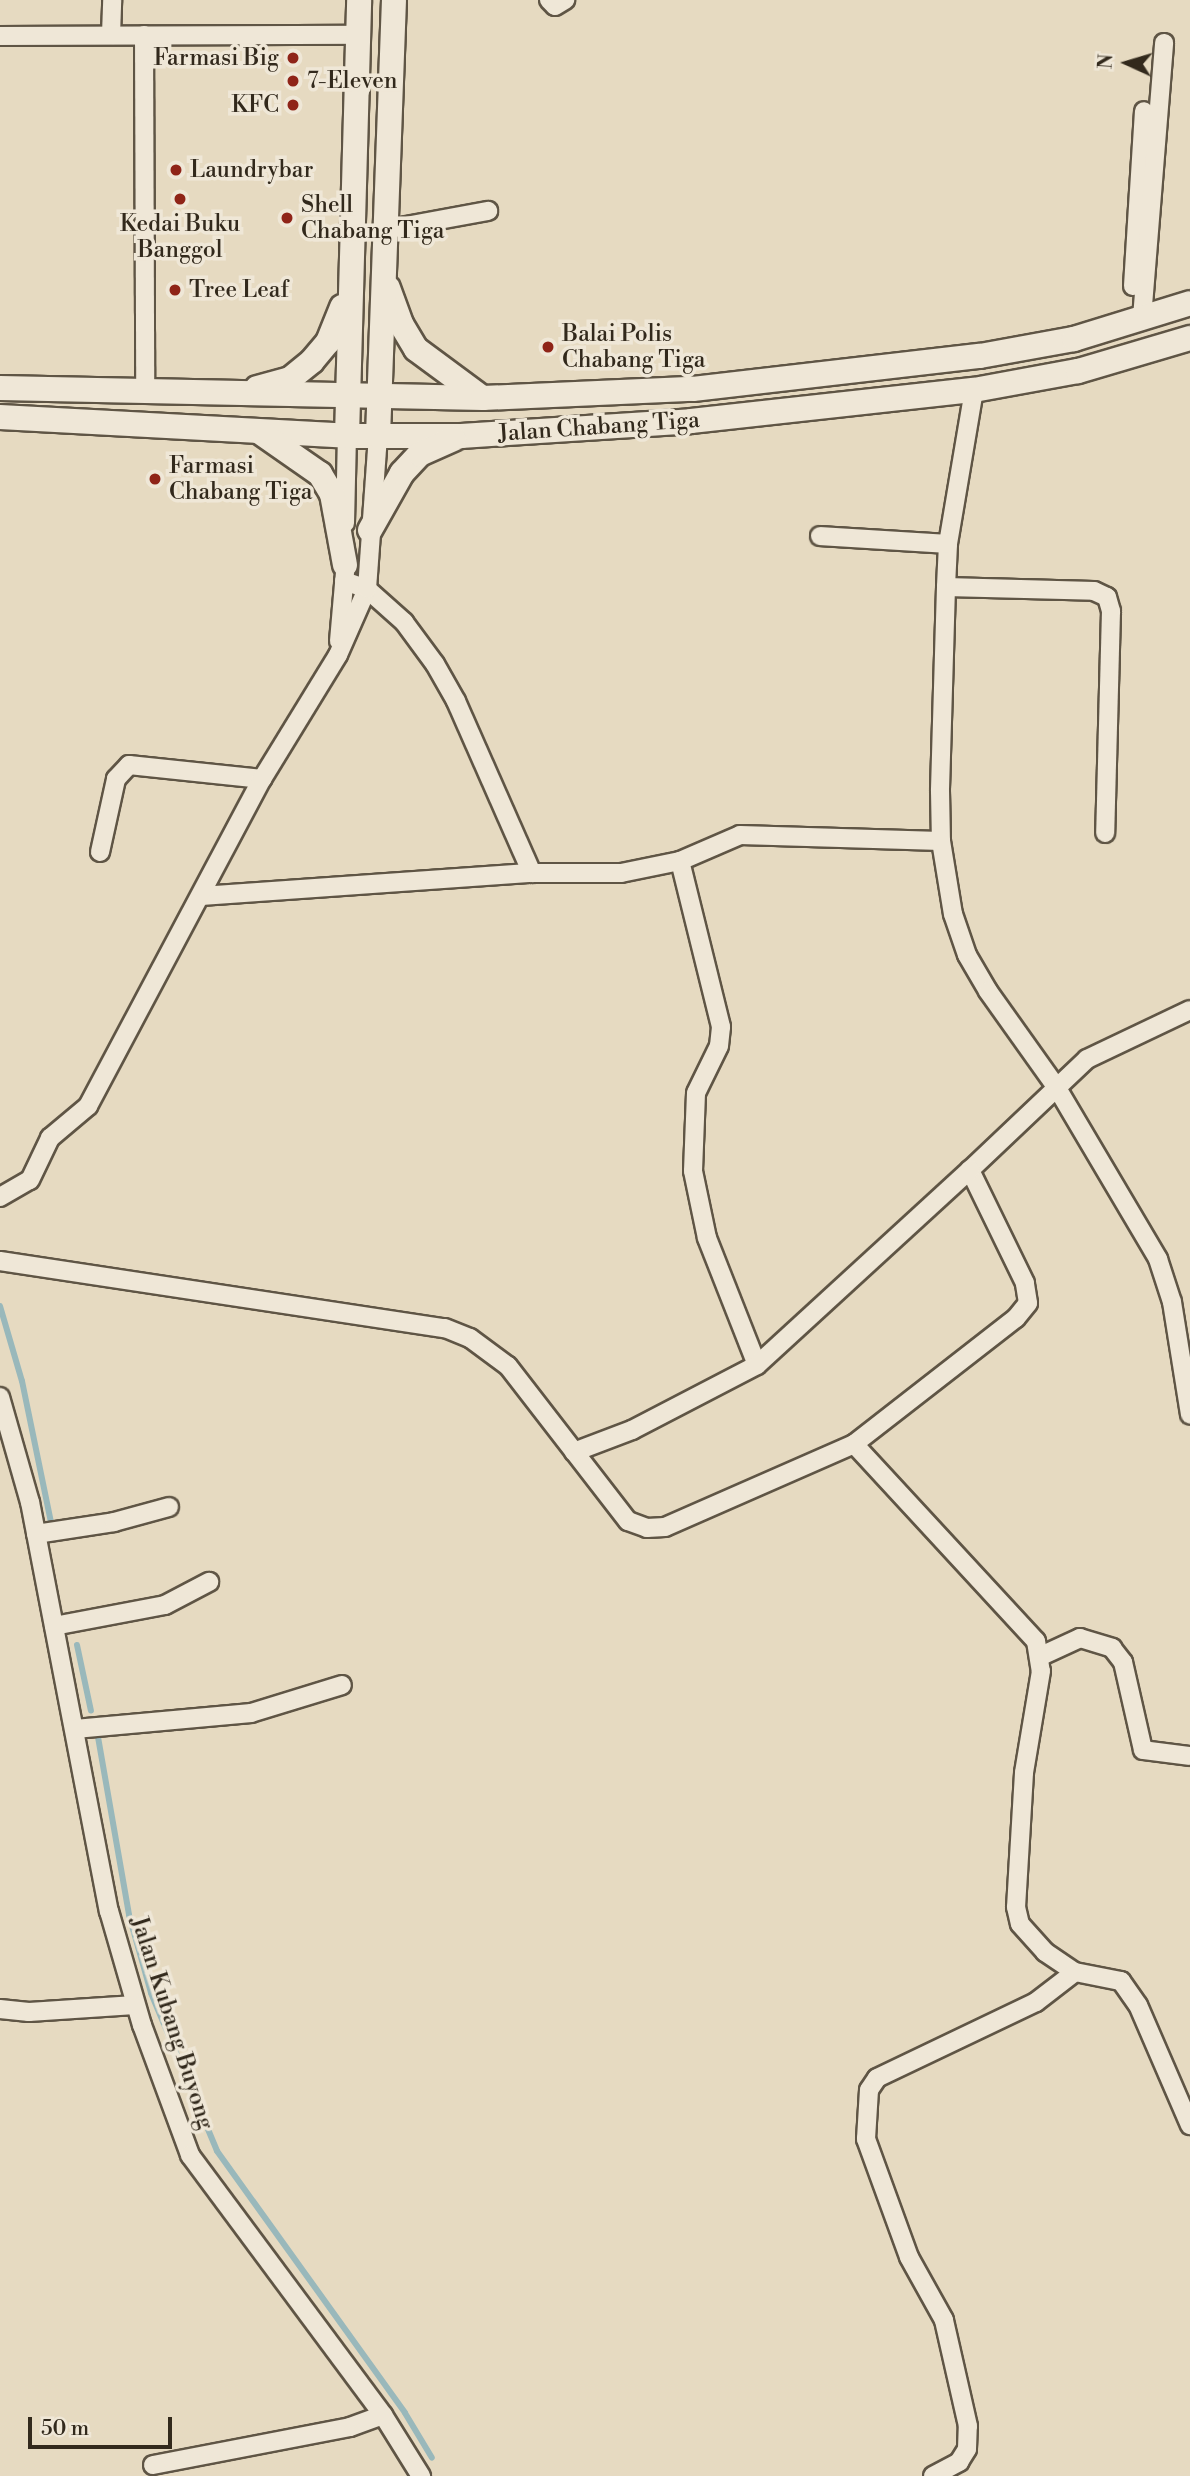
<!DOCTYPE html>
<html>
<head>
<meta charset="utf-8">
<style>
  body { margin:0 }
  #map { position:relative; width:1190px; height:2476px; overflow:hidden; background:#e6dac1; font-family:"Libre Bodoni",serif }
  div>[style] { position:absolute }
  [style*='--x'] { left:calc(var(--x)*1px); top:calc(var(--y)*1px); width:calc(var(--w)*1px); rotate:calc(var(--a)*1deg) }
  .stream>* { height:6px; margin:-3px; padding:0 3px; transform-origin:3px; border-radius:3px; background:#99b8bb }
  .roads { filter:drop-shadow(2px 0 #5f5545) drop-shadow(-2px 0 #5f5545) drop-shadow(0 2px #5f5545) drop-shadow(0 -2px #5f5545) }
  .minor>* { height:18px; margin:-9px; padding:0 9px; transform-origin:9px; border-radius:9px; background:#efe7d7 }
  .secondary>* { height:24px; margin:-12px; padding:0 12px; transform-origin:12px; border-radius:12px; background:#efe7d7 }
  .dots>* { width:19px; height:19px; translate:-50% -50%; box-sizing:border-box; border:4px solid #efe7d7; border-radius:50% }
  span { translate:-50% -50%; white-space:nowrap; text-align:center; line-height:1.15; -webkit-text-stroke:7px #efe7d7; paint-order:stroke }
  .poi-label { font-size:23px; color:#32291c }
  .right { translate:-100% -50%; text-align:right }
  .left { translate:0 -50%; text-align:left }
  .street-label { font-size:23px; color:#32291c }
  .north { position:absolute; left:1092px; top:28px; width:70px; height:70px; -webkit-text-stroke:5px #efe7d7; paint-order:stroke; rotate:274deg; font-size:19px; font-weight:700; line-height:28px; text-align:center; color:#32291c }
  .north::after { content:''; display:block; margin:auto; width:24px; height:32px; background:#32291c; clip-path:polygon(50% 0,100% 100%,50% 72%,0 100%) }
  .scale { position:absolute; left:28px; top:2417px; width:144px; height:32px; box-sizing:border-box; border:4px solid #32291c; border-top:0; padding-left:9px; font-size:21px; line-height:24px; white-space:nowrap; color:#32291c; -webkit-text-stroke:5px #efe7d7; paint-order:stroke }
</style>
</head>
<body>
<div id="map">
  <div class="stream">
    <div style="--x:0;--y:1306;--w:78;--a:73.7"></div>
    <div style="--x:22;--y:1381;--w:144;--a:78.4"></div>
    <div style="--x:77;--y:1645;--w:67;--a:78"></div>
    <div style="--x:98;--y:1737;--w:181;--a:80.1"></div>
    <div style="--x:129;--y:1915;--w:81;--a:74.2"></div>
    <div style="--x:151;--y:1993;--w:171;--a:67.3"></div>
    <div style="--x:217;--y:2151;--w:322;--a:54.3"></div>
    <div style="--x:405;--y:2413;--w:52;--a:59"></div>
  </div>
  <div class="roads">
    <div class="minor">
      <div style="--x:549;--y:0;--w:8;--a:45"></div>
      <div style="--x:555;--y:6;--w:12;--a:-31"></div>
      <div style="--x:111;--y:35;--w:35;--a:-88"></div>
      <div style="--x:144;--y:35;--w:357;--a:89.8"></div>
      <div style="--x:0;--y:36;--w:358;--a:-0.2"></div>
      <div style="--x:384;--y:230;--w:106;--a:-10.4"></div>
      <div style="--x:1133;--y:286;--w:175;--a:-86.4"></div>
      <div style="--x:1142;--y:318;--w:276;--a:-85.4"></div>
      <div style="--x:974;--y:390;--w:156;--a:99.6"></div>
      <div style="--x:948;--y:544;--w:43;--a:92.7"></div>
      <div style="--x:946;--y:587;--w:204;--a:91.7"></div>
      <div style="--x:940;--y:791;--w:50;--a:88.9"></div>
      <div style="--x:941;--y:841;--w:74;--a:80.7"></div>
      <div style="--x:953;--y:914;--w:43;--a:71.1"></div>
      <div style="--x:967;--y:955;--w:42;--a:59.7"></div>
      <div style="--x:988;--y:991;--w:119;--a:54.6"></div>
      <div style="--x:1057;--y:1088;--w:199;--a:59.4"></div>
      <div style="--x:1158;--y:1259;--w:45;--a:72"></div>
      <div style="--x:1172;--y:1302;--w:114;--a:80.9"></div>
      <div style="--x:345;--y:523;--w:87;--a:-88.7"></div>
      <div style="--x:820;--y:536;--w:128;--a:3.6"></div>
      <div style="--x:344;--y:581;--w:24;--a:19"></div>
      <div style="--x:367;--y:589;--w:50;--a:41.7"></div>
      <div style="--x:404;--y:622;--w:52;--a:53.6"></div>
      <div style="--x:435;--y:664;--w:43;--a:60.4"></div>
      <div style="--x:456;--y:701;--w:188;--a:66.2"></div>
      <div style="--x:946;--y:587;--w:148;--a:1.5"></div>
      <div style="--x:1094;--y:591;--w:14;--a:25"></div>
      <div style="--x:1107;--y:597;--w:15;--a:74"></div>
      <div style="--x:1111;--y:611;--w:222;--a:91.5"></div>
      <div style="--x:339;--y:641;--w:69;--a:-85"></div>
      <div style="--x:100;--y:852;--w:75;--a:-77.6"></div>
      <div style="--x:116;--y:779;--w:19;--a:-47"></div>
      <div style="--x:129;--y:765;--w:134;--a:6"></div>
      <div style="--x:680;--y:861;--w:171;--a:76.1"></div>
      <div style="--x:721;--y:1027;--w:19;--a:96"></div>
      <div style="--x:719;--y:1046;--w:52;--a:116.1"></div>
      <div style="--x:696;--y:1093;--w:78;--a:92.2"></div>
      <div style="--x:693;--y:1171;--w:68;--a:78.2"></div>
      <div style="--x:707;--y:1238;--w:136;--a:68.5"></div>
      <div style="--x:201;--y:896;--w:332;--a:-4"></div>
      <div style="--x:532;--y:873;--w:89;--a:0"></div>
      <div style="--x:621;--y:873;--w:60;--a:-11.5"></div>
      <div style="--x:680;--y:861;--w:65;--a:-23.4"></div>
      <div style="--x:740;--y:835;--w:201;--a:1.7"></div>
      <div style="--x:0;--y:1197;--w:34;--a:-30"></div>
      <div style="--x:30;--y:1180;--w:47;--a:-64.5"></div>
      <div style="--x:50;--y:1138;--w:50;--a:-40.1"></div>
      <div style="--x:88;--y:1106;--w:370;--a:-62"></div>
      <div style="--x:262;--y:779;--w:145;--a:-58.5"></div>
      <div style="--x:338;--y:655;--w:72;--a:-66.3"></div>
      <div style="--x:367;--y:589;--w:153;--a:-85.9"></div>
      <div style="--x:0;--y:1261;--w:450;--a:8.6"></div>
      <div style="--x:445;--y:1328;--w:27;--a:22"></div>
      <div style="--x:470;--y:1338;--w:47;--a:36.4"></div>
      <div style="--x:508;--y:1366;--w:196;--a:52.3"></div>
      <div style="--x:628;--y:1521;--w:20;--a:20"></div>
      <div style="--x:647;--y:1528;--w:18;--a:-3"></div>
      <div style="--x:665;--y:1527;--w:206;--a:-23.7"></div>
      <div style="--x:854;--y:1444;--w:205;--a:-37.9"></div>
      <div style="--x:1016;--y:1318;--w:19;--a:-51"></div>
      <div style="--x:1028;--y:1303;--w:20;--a:-99"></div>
      <div style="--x:1025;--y:1283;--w:126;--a:-116"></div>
      <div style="--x:970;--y:1170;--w:161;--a:-43.5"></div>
      <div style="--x:1087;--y:1059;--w:114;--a:-25.4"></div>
      <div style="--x:0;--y:1397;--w:109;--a:74.1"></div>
      <div style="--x:30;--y:1502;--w:417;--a:79.1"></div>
      <div style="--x:109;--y:1911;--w:119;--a:73.9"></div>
      <div style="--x:142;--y:2025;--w:139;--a:69.7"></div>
      <div style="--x:190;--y:2155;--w:324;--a:53.4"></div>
      <div style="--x:383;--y:2415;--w:72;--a:58.1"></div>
      <div style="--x:854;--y:1444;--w:268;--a:47.3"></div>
      <div style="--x:1036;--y:1641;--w:30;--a:81"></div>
      <div style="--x:1041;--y:1671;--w:103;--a:99.5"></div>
      <div style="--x:1024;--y:1773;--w:134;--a:93.4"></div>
      <div style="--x:1016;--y:1907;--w:17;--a:77"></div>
      <div style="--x:1020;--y:1924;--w:38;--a:48"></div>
      <div style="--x:1045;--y:1952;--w:36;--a:34"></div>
      <div style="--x:1075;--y:1972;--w:47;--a:11.1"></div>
      <div style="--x:1121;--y:1981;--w:29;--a:55"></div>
      <div style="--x:1138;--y:2005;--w:131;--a:66.6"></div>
      <div style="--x:574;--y:1452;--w:62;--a:-20.8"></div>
      <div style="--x:632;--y:1430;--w:141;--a:-27.5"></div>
      <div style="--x:757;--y:1365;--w:289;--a:-42.5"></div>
      <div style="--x:36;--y:1534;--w:79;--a:-8.7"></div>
      <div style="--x:114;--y:1522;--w:57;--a:-15.3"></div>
      <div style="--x:54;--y:1626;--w:113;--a:-10.7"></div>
      <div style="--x:165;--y:1605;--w:50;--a:-27.6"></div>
      <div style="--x:1041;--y:1656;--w:43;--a:-24.8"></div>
      <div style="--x:1080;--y:1638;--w:34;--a:17"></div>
      <div style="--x:1112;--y:1648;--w:18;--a:52"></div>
      <div style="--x:1123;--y:1662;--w:90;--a:77.2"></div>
      <div style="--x:1143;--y:1750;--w:47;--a:7.3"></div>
      <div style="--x:75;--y:1729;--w:177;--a:-5.2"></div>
      <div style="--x:251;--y:1713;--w:95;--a:-17.1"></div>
      <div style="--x:0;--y:2009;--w:29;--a:6"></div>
      <div style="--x:29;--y:2012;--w:106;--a:-3.8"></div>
      <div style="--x:153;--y:2465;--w:201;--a:-10.9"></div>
      <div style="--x:350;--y:2427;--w:35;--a:-20"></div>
      <div style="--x:933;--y:2476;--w:30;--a:-28"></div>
      <div style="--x:959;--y:2462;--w:15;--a:-58"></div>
      <div style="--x:967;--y:2449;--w:23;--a:-88"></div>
      <div style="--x:968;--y:2426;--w:109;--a:-102.8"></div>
      <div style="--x:944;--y:2320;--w:72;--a:-119.1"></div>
      <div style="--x:909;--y:2257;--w:126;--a:-110"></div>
      <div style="--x:866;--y:2139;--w:49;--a:-86.5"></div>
      <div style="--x:869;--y:2090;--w:14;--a:-56"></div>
      <div style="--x:877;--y:2078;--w:176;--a:-25.5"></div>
      <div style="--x:1036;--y:2002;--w:49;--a:-37.6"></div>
    </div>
    <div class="secondary">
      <div style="--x:388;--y:288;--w:38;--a:70"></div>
      <div style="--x:401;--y:324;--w:29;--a:59"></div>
      <div style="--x:416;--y:349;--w:81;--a:36.4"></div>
      <div style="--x:0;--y:388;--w:483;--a:1.2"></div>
      <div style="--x:483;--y:398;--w:210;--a:-2.5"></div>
      <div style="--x:693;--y:389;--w:289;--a:-6.6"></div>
      <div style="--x:980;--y:356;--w:96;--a:-10.3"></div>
      <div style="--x:1074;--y:339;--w:121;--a:-17.2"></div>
      <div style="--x:257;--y:388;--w:34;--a:-15"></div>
      <div style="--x:290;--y:379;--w:28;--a:-39"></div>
      <div style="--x:312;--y:361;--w:25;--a:-50"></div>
      <div style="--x:328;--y:342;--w:38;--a:-68"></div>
      <div style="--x:0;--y:417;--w:348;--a:3.1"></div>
      <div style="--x:347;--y:436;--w:114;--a:0"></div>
      <div style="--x:461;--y:436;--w:230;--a:-3.7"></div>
      <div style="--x:691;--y:421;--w:285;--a:-6.3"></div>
      <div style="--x:974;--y:390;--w:106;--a:-10.4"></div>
      <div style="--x:1078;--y:371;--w:117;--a:-16.4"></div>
      <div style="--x:261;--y:433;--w:72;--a:34.8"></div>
      <div style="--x:320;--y:474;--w:23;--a:59"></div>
      <div style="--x:332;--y:494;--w:72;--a:79.6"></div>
      <div style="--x:347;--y:436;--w:436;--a:-88.4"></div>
      <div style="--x:378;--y:436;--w:436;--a:-87.9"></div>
      <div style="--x:370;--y:530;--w:65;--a:-60.7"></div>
      <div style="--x:402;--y:473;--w:26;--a:-47"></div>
      <div style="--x:420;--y:454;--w:37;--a:-24"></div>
    </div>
  </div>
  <div class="dots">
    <div style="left:293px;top:58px;background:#8f2418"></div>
    <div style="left:293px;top:81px;background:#8f2418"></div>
    <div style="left:293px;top:105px;background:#8f2418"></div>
    <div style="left:176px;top:170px;background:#8f2418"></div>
    <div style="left:180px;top:199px;background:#8f2418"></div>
    <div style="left:287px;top:218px;background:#8f2418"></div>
    <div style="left:175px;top:290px;background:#8f2418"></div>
    <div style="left:548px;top:347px;background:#8f2418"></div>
    <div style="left:155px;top:479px;background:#8f2418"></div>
  </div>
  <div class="poi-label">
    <span class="right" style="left:279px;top:58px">Farmasi Big</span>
    <span class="left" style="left:307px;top:81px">7-Eleven</span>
    <span class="right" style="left:279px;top:105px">KFC</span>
    <span class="left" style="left:190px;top:170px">Laundrybar</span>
    <span class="left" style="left:301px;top:218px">Shell<br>Chabang Tiga</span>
    <span style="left:180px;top:237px">Kedai Buku<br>Banggol</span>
    <span class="left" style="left:189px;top:290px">Tree Leaf</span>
    <span class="left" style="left:562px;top:347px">Balai Polis<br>Chabang Tiga</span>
    <span class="left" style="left:169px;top:479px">Farmasi<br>Chabang Tiga</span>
  </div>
  <div class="street-label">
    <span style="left:599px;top:427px;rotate:-4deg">Jalan Chabang Tiga</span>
    <span style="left:172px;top:2023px;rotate:72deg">Jalan Kubang Buyong</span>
  </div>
  <div class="north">N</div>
  <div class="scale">50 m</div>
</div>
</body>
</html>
